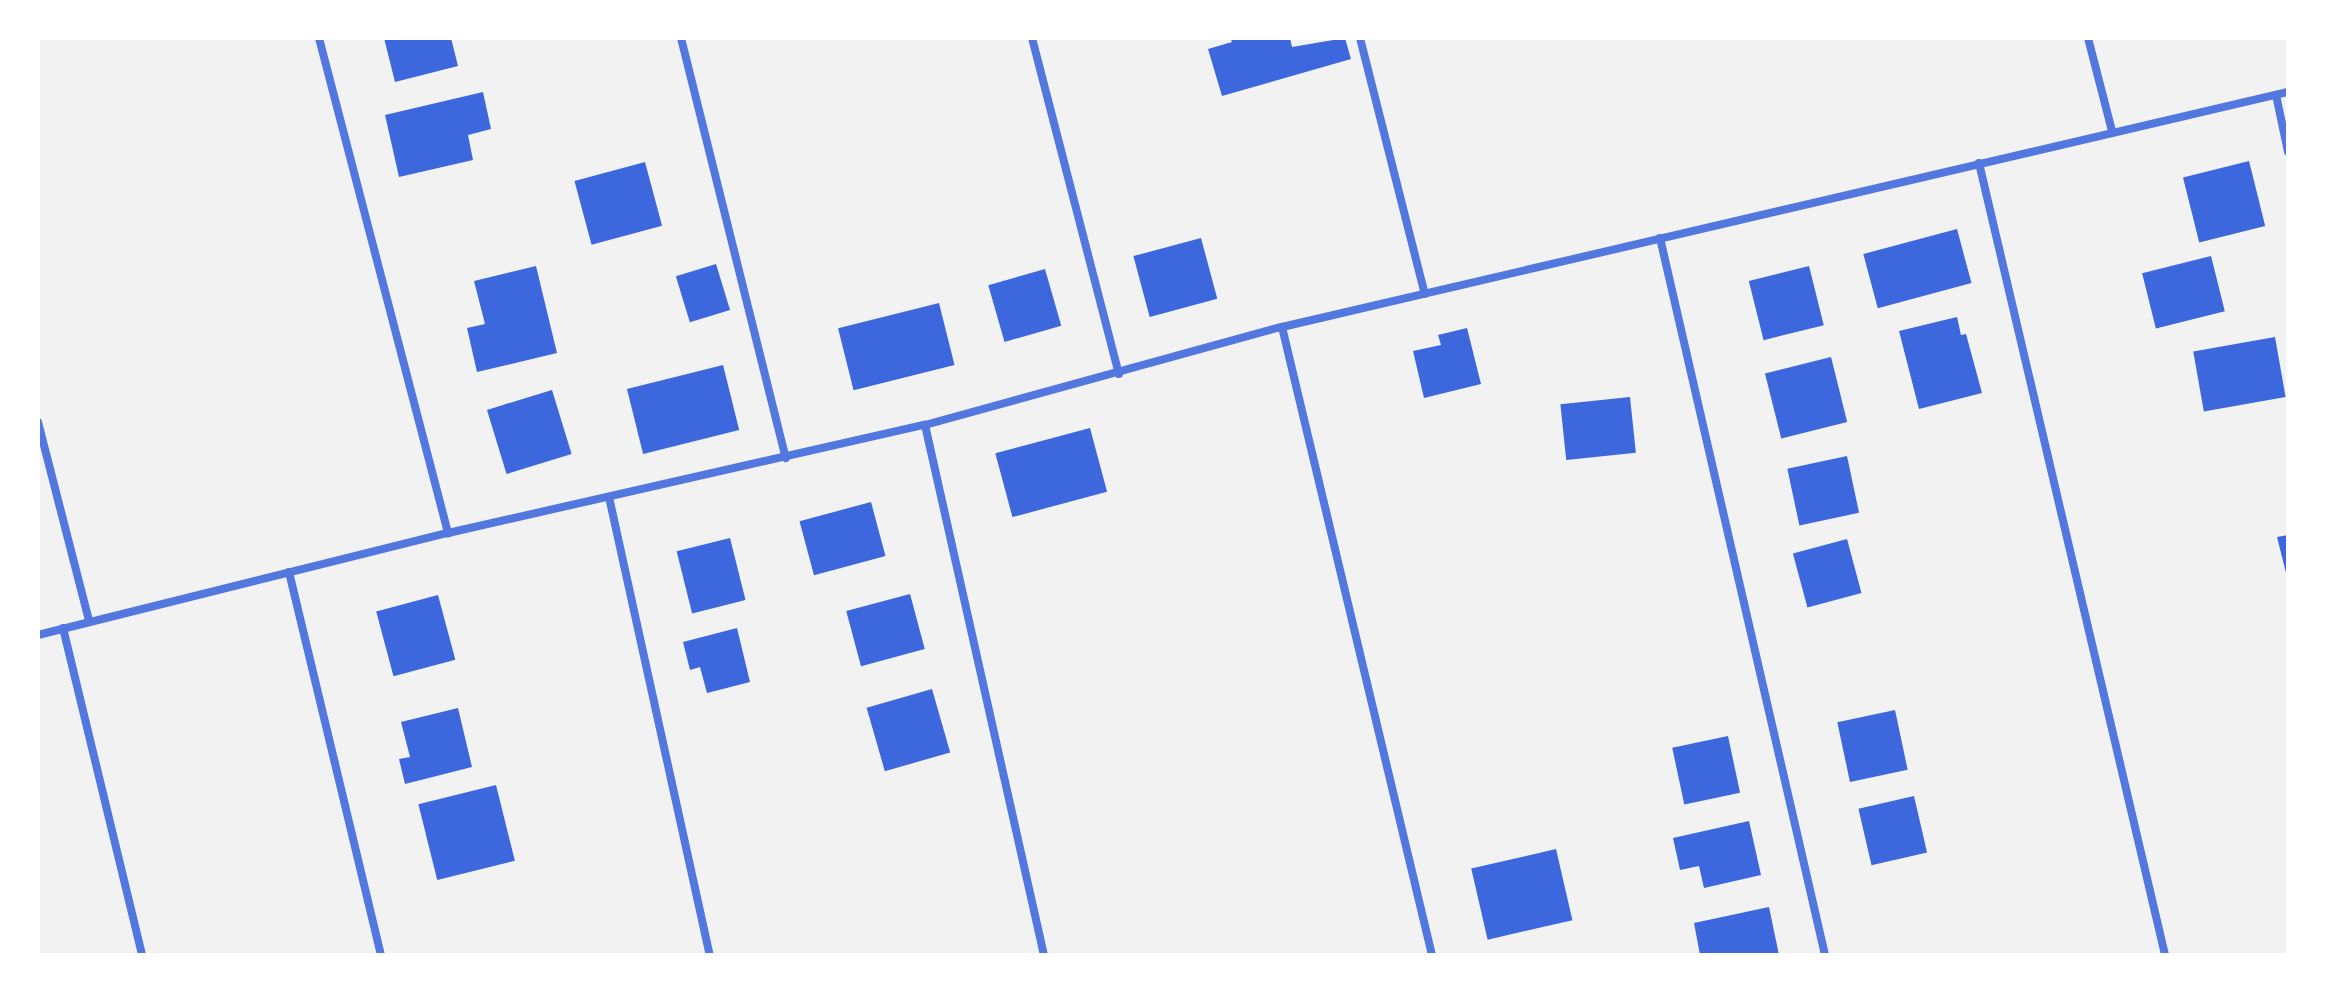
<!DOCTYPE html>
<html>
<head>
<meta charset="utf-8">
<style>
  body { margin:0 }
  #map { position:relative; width:2326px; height:993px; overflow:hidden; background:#f2f2f2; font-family:Signika,sans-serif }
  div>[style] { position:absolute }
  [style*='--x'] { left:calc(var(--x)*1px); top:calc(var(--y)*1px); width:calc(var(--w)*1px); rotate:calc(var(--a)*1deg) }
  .building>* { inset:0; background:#3d67dc; transform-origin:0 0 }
  .minor>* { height:8px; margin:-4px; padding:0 4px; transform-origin:4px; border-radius:4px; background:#5277de }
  span { translate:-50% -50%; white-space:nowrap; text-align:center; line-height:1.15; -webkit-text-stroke:8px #fff; paint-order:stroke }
  .frame { position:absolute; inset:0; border:40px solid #fff; pointer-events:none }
</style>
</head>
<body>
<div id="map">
  <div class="building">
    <div style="clip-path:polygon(384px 38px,451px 38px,458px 66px,395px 82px)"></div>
    <div style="clip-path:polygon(1230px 38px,1290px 38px,1292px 47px,1345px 38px,1351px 59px,1222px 96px,1208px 49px,1232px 42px)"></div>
    <div style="clip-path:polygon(483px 92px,491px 129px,468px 135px,473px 160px,399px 177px,385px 115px)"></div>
    <div style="left:2249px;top:161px;width:67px;height:68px;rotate:76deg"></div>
    <div style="left:645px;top:162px;width:66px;height:73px;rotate:75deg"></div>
    <div style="left:1957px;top:229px;width:56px;height:97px;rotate:75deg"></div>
    <div style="left:1201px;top:238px;width:63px;height:70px;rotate:75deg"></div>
    <div style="left:2211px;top:256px;width:57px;height:71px;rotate:76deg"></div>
    <div style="left:716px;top:264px;width:48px;height:42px;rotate:73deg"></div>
    <div style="clip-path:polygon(536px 266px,557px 353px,477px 372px,467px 328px,485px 324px,474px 281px)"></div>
    <div style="left:1809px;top:266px;width:61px;height:62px;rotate:76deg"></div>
    <div style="left:1045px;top:269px;width:59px;height:59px;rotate:74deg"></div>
    <div style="left:939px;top:303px;width:64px;height:104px;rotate:76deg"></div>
    <div style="clip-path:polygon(1957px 317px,1961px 335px,1966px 334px,1982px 393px,1919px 409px,1899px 331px)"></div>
    <div style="clip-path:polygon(1467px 328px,1481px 384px,1424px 398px,1413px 351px,1441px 345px,1438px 335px)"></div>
    <div style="left:2275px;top:337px;width:61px;height:83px;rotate:80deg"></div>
    <div style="left:1831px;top:357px;width:67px;height:68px;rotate:76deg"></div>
    <div style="left:723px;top:365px;width:67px;height:99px;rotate:76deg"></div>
    <div style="left:552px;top:390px;width:67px;height:68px;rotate:73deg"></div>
    <div style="left:1630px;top:397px;width:56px;height:70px;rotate:84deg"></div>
    <div style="left:1090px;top:428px;width:66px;height:98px;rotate:75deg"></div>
    <div style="left:1847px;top:456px;width:58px;height:61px;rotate:78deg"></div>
    <div style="left:871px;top:502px;width:56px;height:74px;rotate:75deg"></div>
    <div style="clip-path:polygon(2288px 535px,2288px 577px,2287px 577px,2277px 537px)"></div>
    <div style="left:730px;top:538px;width:64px;height:55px;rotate:76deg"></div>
    <div style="left:1847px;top:539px;width:56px;height:56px;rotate:75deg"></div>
    <div style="left:910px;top:594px;width:57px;height:66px;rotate:75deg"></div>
    <div style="left:438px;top:595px;width:67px;height:64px;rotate:75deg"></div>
    <div style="clip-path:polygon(737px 628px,750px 682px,707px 693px,700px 667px,690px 670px,683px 642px)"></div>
    <div style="left:932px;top:689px;width:66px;height:68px;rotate:74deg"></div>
    <div style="clip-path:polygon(458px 708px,472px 767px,405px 784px,399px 759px,410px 757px,401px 722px)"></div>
    <div style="left:1895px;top:710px;width:61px;height:59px;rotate:78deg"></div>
    <div style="left:1728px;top:736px;width:58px;height:57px;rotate:78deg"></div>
    <div style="left:496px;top:785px;width:78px;height:80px;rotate:76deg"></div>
    <div style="left:1914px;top:796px;width:58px;height:57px;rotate:77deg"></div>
    <div style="clip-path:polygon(1749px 821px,1761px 875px,1704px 888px,1699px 866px,1680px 870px,1673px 838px)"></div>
    <div style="left:1556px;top:849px;width:73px;height:87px;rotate:77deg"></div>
    <div style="clip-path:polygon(1769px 907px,1779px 955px,1700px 955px,1694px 923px)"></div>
  </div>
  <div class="minor">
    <div style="--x:319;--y:38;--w:512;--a:75.39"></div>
    <div style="--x:681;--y:38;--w:433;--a:76"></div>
    <div style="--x:1032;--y:38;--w:347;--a:75.5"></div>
    <div style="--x:1360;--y:38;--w:264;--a:75.8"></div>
    <div style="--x:2088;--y:38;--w:96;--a:75.5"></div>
    <div style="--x:2276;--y:95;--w:58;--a:78.1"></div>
    <div style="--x:1979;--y:163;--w:814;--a:76.78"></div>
    <div style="--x:1660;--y:238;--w:736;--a:77.04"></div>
    <div style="--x:1282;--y:327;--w:646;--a:76.57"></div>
    <div style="--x:38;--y:422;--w:205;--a:75.6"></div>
    <div style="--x:925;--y:425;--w:543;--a:77.35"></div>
    <div style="--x:609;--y:497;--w:469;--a:77.6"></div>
    <div style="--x:289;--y:572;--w:394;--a:76.5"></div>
    <div style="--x:63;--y:628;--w:336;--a:76.4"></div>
    <div style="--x:38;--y:635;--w:422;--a:-14"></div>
    <div style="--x:448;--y:533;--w:489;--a:-12.8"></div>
    <div style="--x:925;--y:425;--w:370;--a:-15.4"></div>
    <div style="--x:1282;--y:327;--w:1033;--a:-13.15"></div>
  </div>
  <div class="frame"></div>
</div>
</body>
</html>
